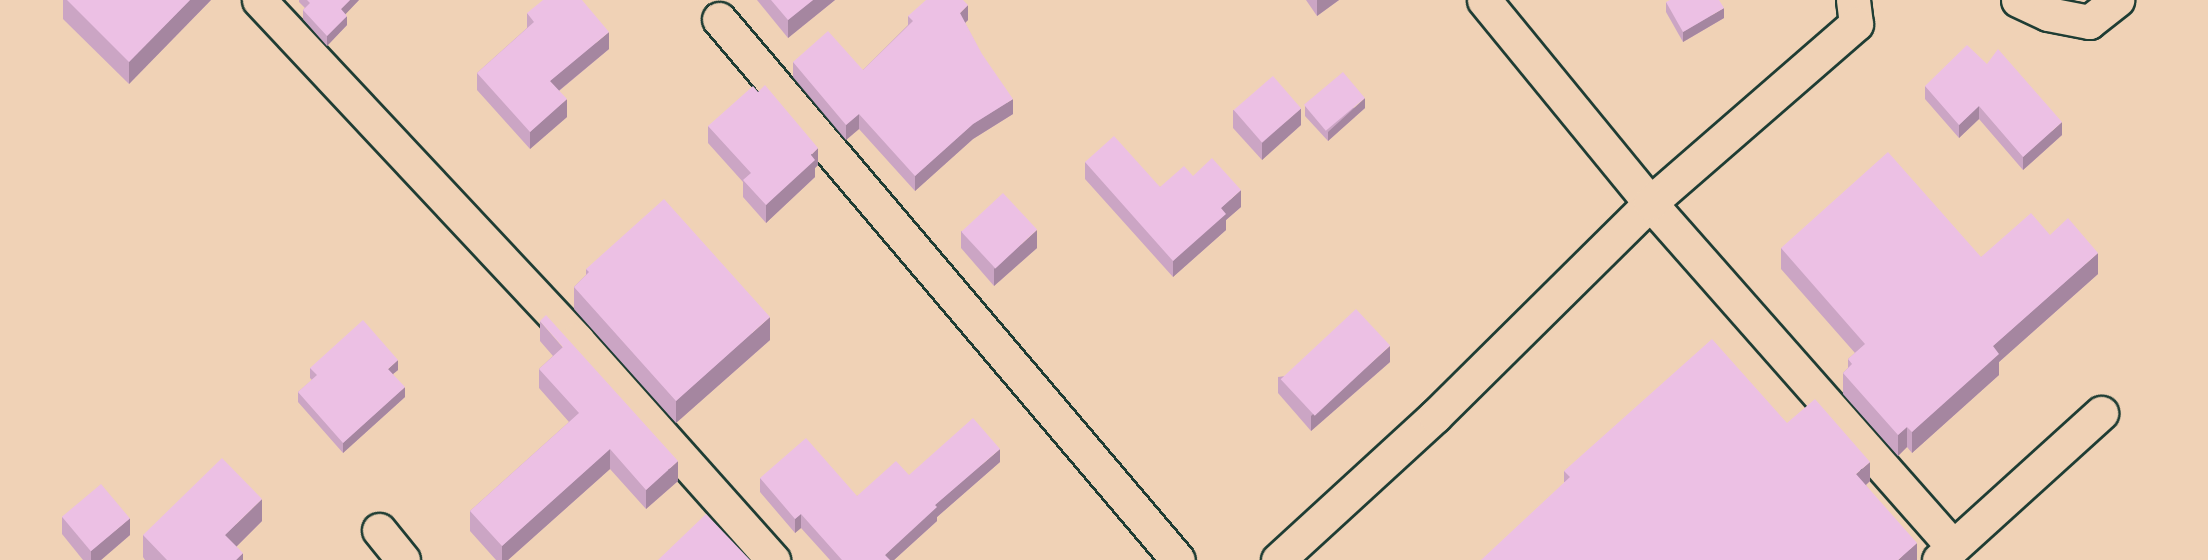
<!DOCTYPE html>
<html>
<head>
<meta charset="utf-8">
<style>
  body { margin:0 }
  #map { position:relative; width:2208px; height:560px; overflow:hidden; background:#f0d2b6; font-family:"Indie Flower",sans-serif }
  div>[style] { position:absolute }
  [style*='--x'] { left:calc(var(--x)*1px); top:calc(var(--y)*1px); width:calc(var(--w)*1px); rotate:calc(var(--a)*1deg) }
  .roads { filter:drop-shadow(2px 0 #1f3d34) drop-shadow(-2px 0 #1f3d34) drop-shadow(0 2px #1f3d34) drop-shadow(0 -2px #1f3d34) }
  .minor>* { height:33px; margin:-16.5px; padding:0 16.5px; transform-origin:16.5px; border-radius:16.5px; background:#f0d2b6 }
  .tertiary>* { height:33px; margin:-16.5px; padding:0 16.5px; transform-origin:16.5px; border-radius:16.5px; background:#f0d2b6 }
  .wall>* { inset:0; background:#cba5c4 }
  .shaded-wall>* { inset:0; background:#a586a0 }
  .building>* { inset:0; background:#ecc0e4; transform-origin:0 0 }
  span { translate:-50% -50%; white-space:nowrap; text-align:center; line-height:1.15; -webkit-text-stroke:5px #f0d2b6; paint-order:stroke }
</style>
</head>
<body>
<div id="map">
  <div class="roads">
    <div class="minor">
      <div style="--x:259;--y:0;--w:466;--a:46.9"></div>
      <div style="--x:577;--y:340;--w:295;--a:48.3"></div>
      <div style="--x:1484;--y:0;--w:262;--a:50.7"></div>
      <div style="--x:1650;--y:203;--w:457;--a:48.6"></div>
      <div style="--x:1853;--y:0;--w:24;--a:83"></div>
      <div style="--x:2018;--y:0;--w:33;--a:25"></div>
      <div style="--x:2048;--y:14;--w:42;--a:11"></div>
      <div style="--x:2089;--y:22;--w:36;--a:-38"></div>
      <div style="--x:719;--y:19;--w:709;--a:49.69"></div>
      <div style="--x:379;--y:530;--w:38;--a:51"></div>
      <div style="--x:1939;--y:560;--w:219;--a:-42.2"></div>
    </div>
    <div class="tertiary">
      <div style="--x:1278;--y:560;--w:213;--a:-42.5"></div>
      <div style="--x:1435;--y:416;--w:303;--a:-44.7"></div>
      <div style="--x:1650;--y:203;--w:273;--a:-41"></div>
    </div>
  </div>
  <div class="wall">
    <div style="clip-path:polygon(63px 0,211px 0,129px 84px,63px 19px)"></div>
    <div style="clip-path:polygon(299px 0,359px 0,345px 14px,347px 25px,327px 46px,303px 19px,303px 10px,305px 8px,299px 2px)"></div>
    <div style="clip-path:polygon(757px 0,835px 0,788px 38px)"></div>
    <div style="clip-path:polygon(1306px 0,1339px 0,1317px 16px)"></div>
    <div style="clip-path:polygon(1666px 2px,1724px 18px,1683px 42px,1666px 12px)"></div>
    <div style="clip-path:polygon(527px 13px,609px 49px,559px 91px,567px 117px,530px 149px,477px 90px,477px 73px,527px 28px)"></div>
    <div style="clip-path:polygon(908px 16px,968px 20px,965px 23px,1013px 114px,973px 139px,915px 191px,859px 129px,846px 140px,793px 77px,793px 62px,863px 70px,908px 25px)"></div>
    <div style="clip-path:polygon(1925px 86px,2062px 135px,2023px 170px,1979px 119px,1959px 138px,1925px 99px)"></div>
    <div style="clip-path:polygon(1305px 106px,1365px 108px,1328px 141px,1305px 116px)"></div>
    <div style="clip-path:polygon(1233px 110px,1301px 125px,1262px 160px,1233px 128px)"></div>
    <div style="clip-path:polygon(708px 126px,818px 165px,815px 168px,815px 177px,766px 223px,743px 197px,743px 182px,708px 143px)"></div>
    <div style="clip-path:polygon(1085px 162px,1160px 187px,1193px 176px,1241px 207px,1226px 220px,1226px 230px,1173px 277px,1085px 179px)"></div>
    <div style="clip-path:polygon(961px 231px,1037px 248px,994px 286px,961px 248px)"></div>
    <div style="clip-path:polygon(2050px 235px,2098px 274px,1999px 362px,1999px 375px,1912px 453px,1907px 447px,1898px 456px,1843px 394px,1843px 373px,1848px 368px,1848px 359px,1855px 353px,1781px 269px,1781px 248px,1981px 257px)"></div>
    <div style="clip-path:polygon(586px 269px,770px 340px,676px 423px,574px 309px,574px 287px,586px 275px)"></div>
    <div style="clip-path:polygon(540px 321px,678px 481px,646px 509px,610px 469px,508px 560px,496px 560px,470px 531px,470px 511px,569px 422px,539px 388px,539px 369px,553px 356px,540px 341px)"></div>
    <div style="clip-path:polygon(1390px 362px,1311px 431px,1278px 393px,1278px 377px)"></div>
    <div style="clip-path:polygon(310px 368px,398px 370px,393px 374px,405px 397px,343px 453px,298px 402px,298px 392px,312px 380px,310px 378px)"></div>
    <div style="clip-path:polygon(1000px 462px,937px 517px,937px 521px,894px 560px,830px 560px,801px 528px,795px 533px,760px 492px,760px 478px,857px 496px,909px 475px)"></div>
    <div style="clip-path:polygon(1564px 471px,1870px 481px,1866px 485px,1917px 560px,1564px 482px)"></div>
    <div style="clip-path:polygon(62px 517px,130px 535px,101px 560px,83px 560px,62px 534px)"></div>
    <div style="clip-path:polygon(262px 521px,236px 547px,243px 560px,145px 560px,143px 557px,143px 535px)"></div>
  </div>
  <div class="shaded-wall">
    <div style="clip-path:polygon(190px 0,211px 0,129px 84px,129px 62px)"></div>
    <div style="clip-path:polygon(350px 0,359px 0,341px 19px,341px 9px)"></div>
    <div style="clip-path:polygon(813px 0,835px 0,788px 38px,788px 20px)"></div>
    <div style="clip-path:polygon(1317px 0,1339px 0,1317px 16px)"></div>
    <div style="clip-path:polygon(968px 5px,968px 20px,960px 28px,960px 13px)"></div>
    <div style="clip-path:polygon(1724px 8px,1724px 18px,1683px 42px,1683px 32px)"></div>
    <div style="clip-path:polygon(347px 16px,347px 25px,327px 46px,327px 36px)"></div>
    <div style="clip-path:polygon(609px 32px,609px 49px,550px 98px,550px 81px)"></div>
    <div style="clip-path:polygon(1365px 98px,1365px 108px,1328px 141px,1328px 132px)"></div>
    <div style="clip-path:polygon(567px 99px,567px 117px,530px 149px,530px 132px)"></div>
    <div style="clip-path:polygon(1013px 99px,1013px 114px,973px 139px,915px 191px,915px 176px,973px 124px)"></div>
    <div style="clip-path:polygon(1979px 106px,1979px 119px,1959px 138px,1959px 125px)"></div>
    <div style="clip-path:polygon(1301px 108px,1301px 125px,1262px 160px,1262px 143px)"></div>
    <div style="clip-path:polygon(859px 114px,859px 129px,846px 140px,846px 125px)"></div>
    <div style="clip-path:polygon(2062px 122px,2062px 135px,2023px 170px,2023px 157px)"></div>
    <div style="clip-path:polygon(818px 148px,818px 165px,815px 168px,815px 177px,766px 223px,766px 205px,811px 155px)"></div>
    <div style="clip-path:polygon(1241px 190px,1241px 207px,1226px 220px,1226px 230px,1173px 277px,1173px 261px,1221px 208px)"></div>
    <div style="clip-path:polygon(1037px 230px,1037px 248px,994px 286px,994px 269px)"></div>
    <div style="clip-path:polygon(2098px 253px,2098px 274px,1999px 362px,1999px 375px,1912px 453px,1912px 432px,1993px 346px)"></div>
    <div style="clip-path:polygon(770px 317px,770px 340px,676px 423px,676px 401px)"></div>
    <div style="clip-path:polygon(1390px 346px,1390px 362px,1311px 431px,1311px 416px)"></div>
    <div style="clip-path:polygon(398px 360px,398px 370px,388px 378px,388px 369px)"></div>
    <div style="clip-path:polygon(405px 387px,405px 397px,343px 453px,343px 443px)"></div>
    <div style="clip-path:polygon(1907px 427px,1907px 447px,1898px 456px,1898px 435px)"></div>
    <div style="clip-path:polygon(610px 449px,610px 469px,508px 560px,502px 560px,502px 546px)"></div>
    <div style="clip-path:polygon(1000px 449px,1000px 462px,937px 517px,937px 521px,894px 560px,885px 560px,885px 555px,935px 505px)"></div>
    <div style="clip-path:polygon(678px 461px,678px 481px,646px 509px,646px 490px)"></div>
    <div style="clip-path:polygon(1870px 462px,1870px 481px,1856px 494px,1856px 474px)"></div>
    <div style="clip-path:polygon(262px 499px,262px 521px,225px 558px,225px 535px)"></div>
    <div style="clip-path:polygon(801px 514px,801px 528px,795px 533px,795px 519px)"></div>
    <div style="clip-path:polygon(130px 518px,130px 535px,101px 560px,91px 560px,91px 551px)"></div>
    <div style="clip-path:polygon(1917px 543px,1917px 560px,1898px 560px)"></div>
    <div style="clip-path:polygon(243px 553px,243px 560px,236px 560px)"></div>
  </div>
  <div class="building">
    <div style="clip-path:polygon(67px 0,190px 0,129px 62px)"></div>
    <div style="clip-path:polygon(307px 0,350px 0,341px 9px,347px 16px,327px 36px,303px 10px,310px 3px)"></div>
    <div style="clip-path:polygon(543px 0,582px 0,609px 32px,550px 81px,567px 99px,530px 132px,477px 73px,534px 22px,527px 13px)"></div>
    <div style="clip-path:polygon(771px 0,813px 0,788px 20px)"></div>
    <div style="clip-path:polygon(926px 0,963px 0,968px 5px,960px 13px,982px 54px,1013px 99px,973px 124px,915px 176px,859px 114px,846px 125px,793px 62px,828px 31px,863px 70px,913px 21px,908px 16px)"></div>
    <div style="clip-path:polygon(1670px 0,1719px 0,1724px 8px,1683px 32px,1666px 2px)"></div>
    <div style="clip-path:polygon(1967px 45px,1987px 64px,1998px 49px,2062px 122px,2023px 157px,1979px 106px,1959px 125px,1925px 86px)"></div>
    <div style="left:1343px;top:72px;width:34px;height:51px;rotate:50deg"></div>
    <div style="left:1273px;top:76px;width:43px;height:52px;rotate:49deg"></div>
    <div style="clip-path:polygon(765px 85px,818px 148px,811px 155px,815px 160px,766px 205px,743px 180px,751px 173px,708px 126px,753px 86px,758px 92px)"></div>
    <div style="clip-path:polygon(1114px 136px,1160px 187px,1184px 166px,1193px 176px,1212px 158px,1241px 190px,1221px 208px,1226px 214px,1173px 261px,1085px 162px)"></div>
    <div style="clip-path:polygon(1888px 152px,1981px 257px,2031px 213px,2050px 235px,2068px 218px,2098px 253px,1993px 346px,1999px 354px,1912px 432px,1907px 427px,1898px 435px,1843px 373px,1852px 364px,1848px 359px,1865px 344px,1781px 248px)"></div>
    <div style="left:1003px;top:193px;width:50px;height:57px;rotate:47deg"></div>
    <div style="clip-path:polygon(664px 199px,770px 317px,676px 401px,574px 287px,589px 272px,586px 269px)"></div>
    <div style="left:1356px;top:309px;width:50px;height:103px;rotate:47deg"></div>
    <div style="clip-path:polygon(546px 315px,678px 461px,646px 490px,610px 449px,502px 546px,470px 511px,579px 413px,539px 369px,563px 347px,540px 321px)"></div>
    <div style="clip-path:polygon(363px 320px,398px 360px,388px 369px,405px 387px,343px 443px,298px 392px,317px 375px,310px 368px)"></div>
    <div style="clip-path:polygon(1712px 339px,1787px 423px,1815px 399px,1870px 462px,1856px 474px,1917px 543px,1898px 560px,1481px 560px,1570px 477px,1564px 471px)"></div>
    <div style="clip-path:polygon(973px 418px,1000px 449px,935px 505px,937px 507px,885px 555px,890px 560px,842px 560px,801px 514px,795px 519px,760px 478px,806px 438px,857px 496px,896px 461px,909px 475px)"></div>
    <div style="clip-path:polygon(222px 458px,262px 499px,225px 535px,243px 553px,236px 560px,167px 560px,143px 535px)"></div>
    <div style="left:101px;top:484px;width:45px;height:51px;rotate:50deg"></div>
    <div style="clip-path:polygon(706px 514px,750px 560px,658px 560px)"></div>
  </div>
</div>
</body>
</html>
